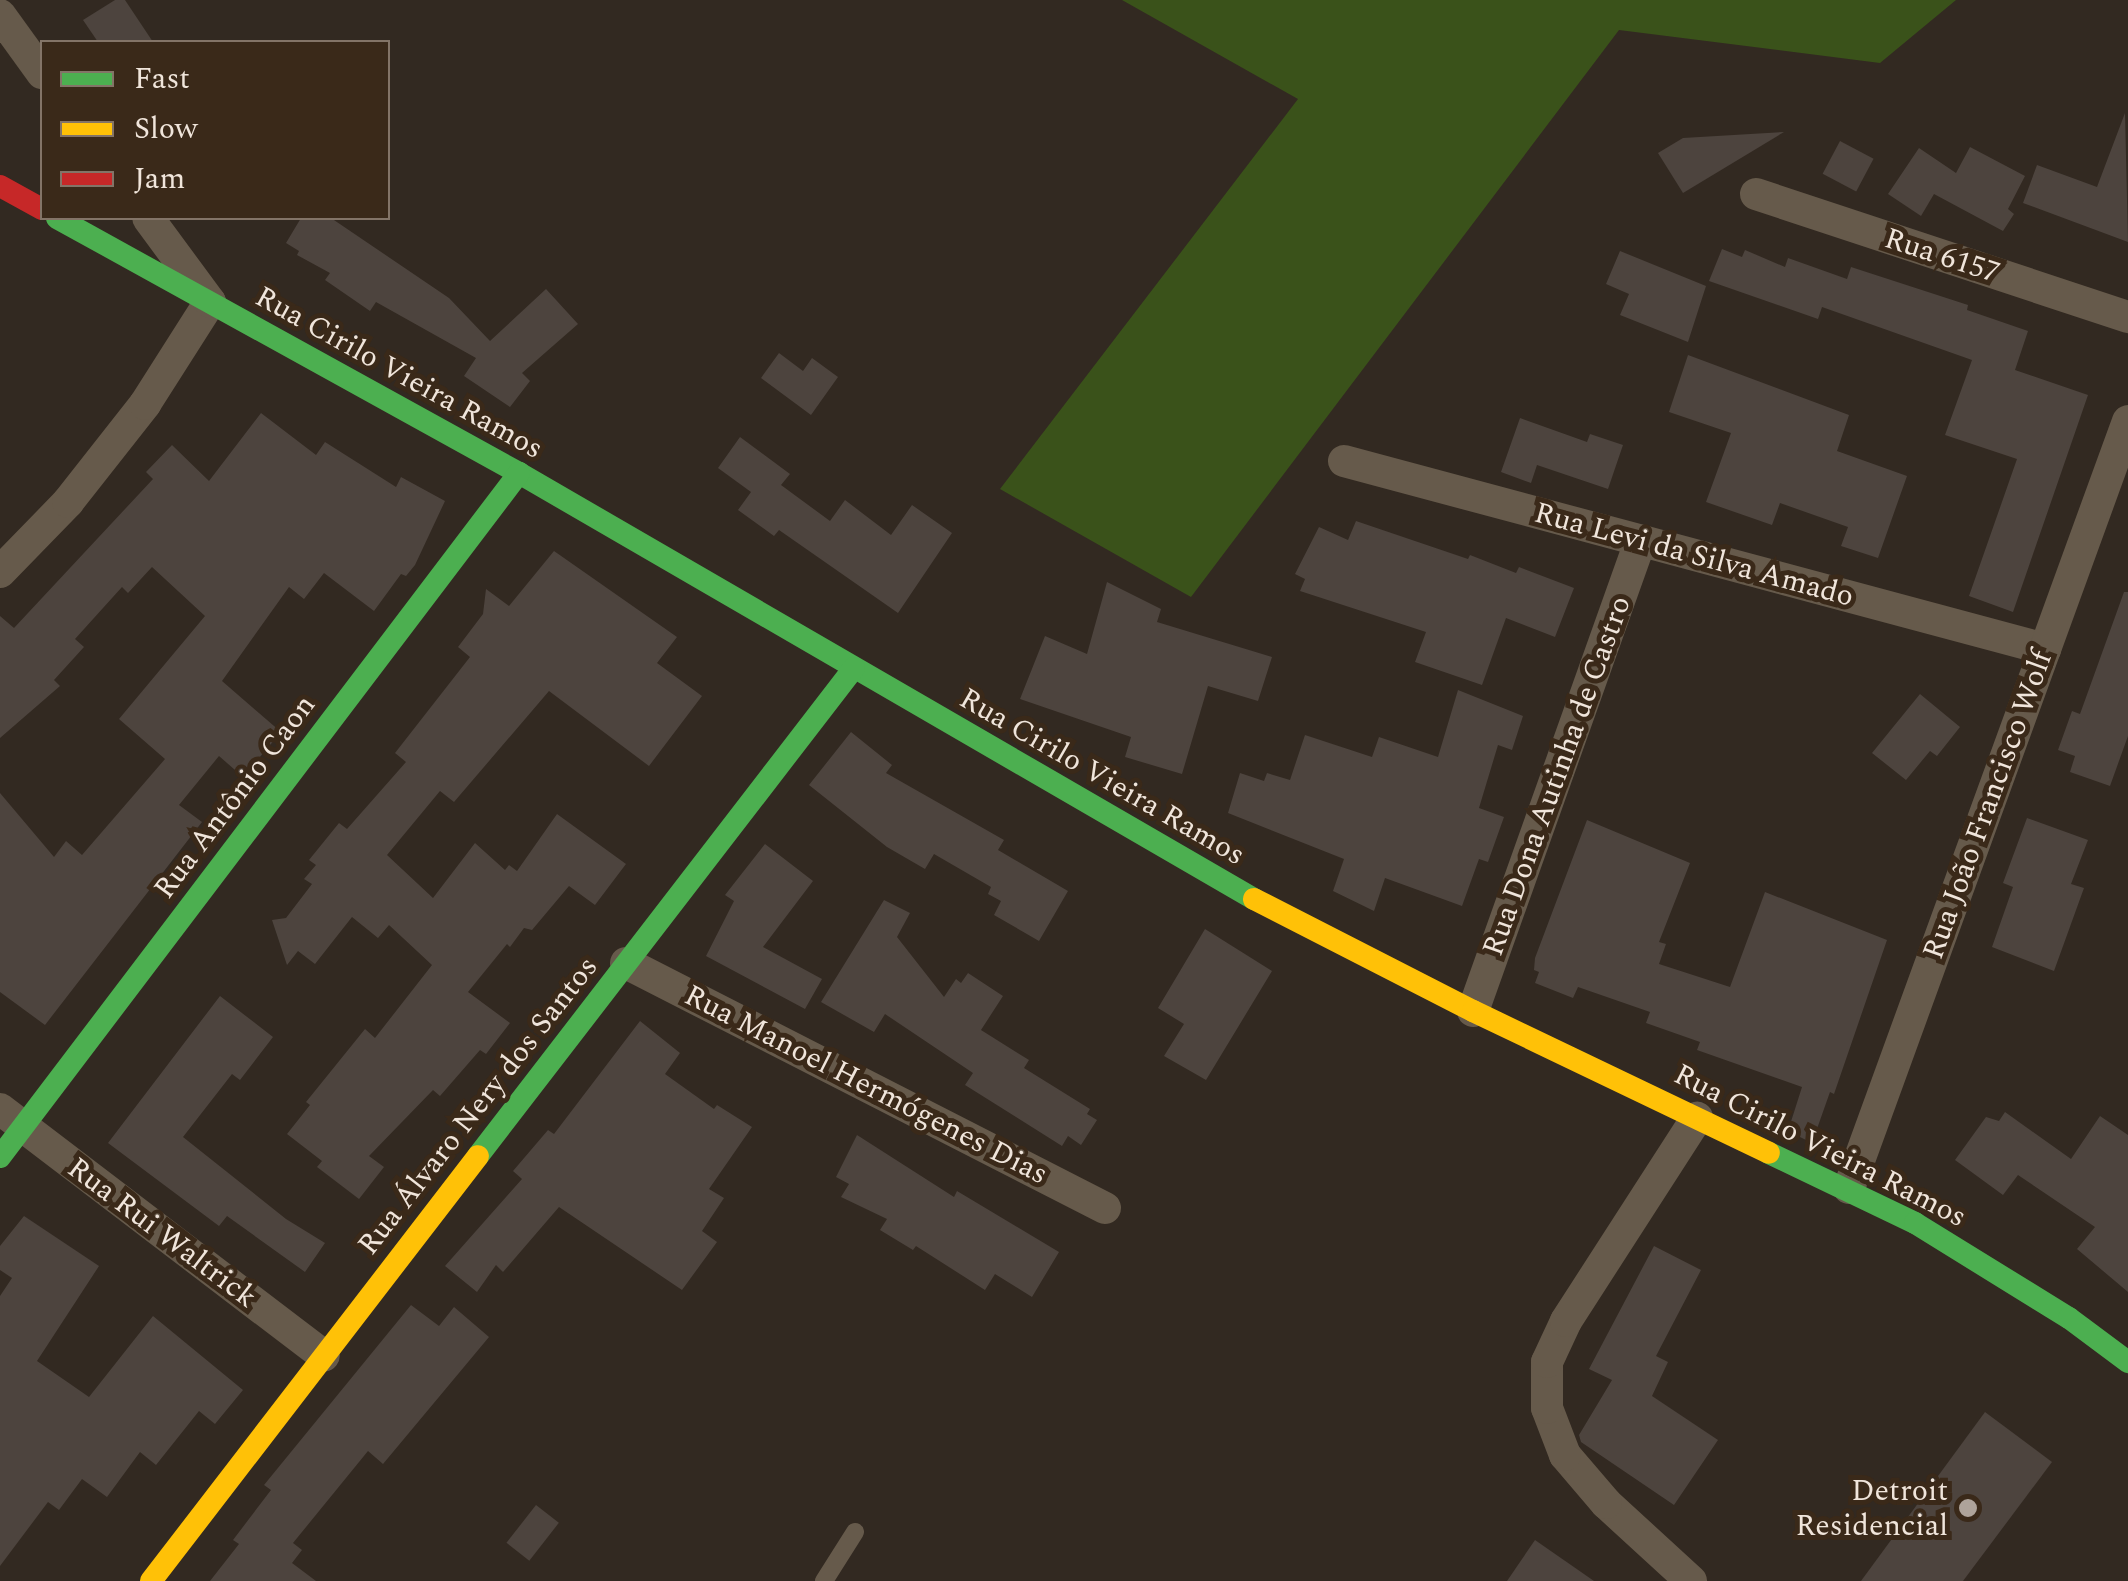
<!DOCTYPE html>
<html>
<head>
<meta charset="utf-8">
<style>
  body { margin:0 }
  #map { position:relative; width:2128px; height:1581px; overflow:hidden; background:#322921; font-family:Spectral,serif }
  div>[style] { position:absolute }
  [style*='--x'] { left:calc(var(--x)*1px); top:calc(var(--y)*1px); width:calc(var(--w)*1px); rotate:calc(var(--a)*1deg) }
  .green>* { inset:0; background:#3a521a }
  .building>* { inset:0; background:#4d443e; transform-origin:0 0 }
  .lane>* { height:18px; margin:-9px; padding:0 9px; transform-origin:9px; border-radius:9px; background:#665a4b }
  .street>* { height:32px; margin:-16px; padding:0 16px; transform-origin:16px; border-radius:16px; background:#665a4b }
  .fast>* { height:22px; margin:-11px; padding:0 11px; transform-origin:11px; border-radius:11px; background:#4caf50 }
  .slow>* { height:22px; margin:-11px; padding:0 11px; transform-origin:11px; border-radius:11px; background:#ffc107 }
  .jam>* { height:22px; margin:-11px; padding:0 11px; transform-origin:11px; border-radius:11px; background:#c62828 }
  .dots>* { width:28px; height:28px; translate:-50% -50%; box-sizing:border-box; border:5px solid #3a2919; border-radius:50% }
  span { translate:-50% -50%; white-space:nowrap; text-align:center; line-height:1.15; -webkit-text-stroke:10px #3a2919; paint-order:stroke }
  .street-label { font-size:30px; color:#f0e5db }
  .poi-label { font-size:30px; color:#f0e5db }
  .right { translate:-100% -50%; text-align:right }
  .legend { position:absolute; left:40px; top:40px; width:350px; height:180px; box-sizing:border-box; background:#3a2919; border:2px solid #837467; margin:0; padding:12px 18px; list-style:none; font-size:30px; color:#f0e5db }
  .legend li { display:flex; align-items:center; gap:20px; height:50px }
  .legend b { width:50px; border:2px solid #837467 }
</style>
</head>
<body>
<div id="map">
  <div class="green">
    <div style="clip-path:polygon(1122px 0,1956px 0,1880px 63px,1619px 30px,1191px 597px,1000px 489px,1298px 99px)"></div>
  </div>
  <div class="building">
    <div style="clip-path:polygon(115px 0,125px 0,153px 42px,98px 42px,83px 20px)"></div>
    <div style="clip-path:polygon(2125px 113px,2128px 242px,2023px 203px,2037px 165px,2097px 187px)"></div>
    <div style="clip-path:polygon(1784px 132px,1683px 193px,1658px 153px,1683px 138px)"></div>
    <div style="left:1840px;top:141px;width:38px;height:37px;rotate:28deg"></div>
    <div style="clip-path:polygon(1970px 147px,2025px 176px,2008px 209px,2014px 214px,2003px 231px,1934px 194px,1921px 216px,1888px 194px,1919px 148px,1956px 173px)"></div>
    <div style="clip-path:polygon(301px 218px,331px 218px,449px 298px,490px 341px,546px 289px,578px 324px,522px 373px,530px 381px,510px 407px,464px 376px,476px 358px,376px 302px,370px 311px,325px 280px,330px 273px,297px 255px,299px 251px,286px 243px)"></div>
    <div style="clip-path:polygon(1722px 249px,1742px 257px,1745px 250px,1785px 267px,1788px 258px,1847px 279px,1851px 267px,1968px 305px,1967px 310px,2028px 331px,2015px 370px,2088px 395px,2013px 612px,1969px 596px,2017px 459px,1945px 435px,1972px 360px,1822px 307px,1818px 319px,1709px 281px)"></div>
    <div style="clip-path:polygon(1620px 251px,1706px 286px,1688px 342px,1620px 315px,1629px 294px,1606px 284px)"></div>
    <div style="clip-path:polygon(779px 353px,803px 371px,812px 358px,838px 377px,811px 415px,761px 378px)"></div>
    <div style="clip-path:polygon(1688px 355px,1849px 415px,1837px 451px,1907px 476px,1878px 558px,1841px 546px,1848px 527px,1780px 503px,1772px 525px,1706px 502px,1731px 433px,1669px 412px)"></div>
    <div style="clip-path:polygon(261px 413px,316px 455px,325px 442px,396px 487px,401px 477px,445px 501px,415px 565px,406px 576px,401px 574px,374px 611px,324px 573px,304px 599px,289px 587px,222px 681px,281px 732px,243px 777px,219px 756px,179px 805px,202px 822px,45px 1025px,0 992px,0 793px,54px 857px,66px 841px,82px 855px,165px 759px,119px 719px,205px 616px,152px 567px,128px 593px,122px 587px,75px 639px,84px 647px,54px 680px,60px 686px,0 738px,0 616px,14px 628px,153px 479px,146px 472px,172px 445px,209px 481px)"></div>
    <div style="clip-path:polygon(1520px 418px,1587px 442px,1590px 434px,1623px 445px,1608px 489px,1537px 465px,1531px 483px,1501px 472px)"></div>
    <div style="clip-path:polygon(740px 437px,790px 474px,781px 485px,830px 521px,845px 500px,891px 535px,912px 505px,952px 533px,898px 613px,779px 530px,774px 536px,738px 510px,751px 492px,718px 468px)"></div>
    <div style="clip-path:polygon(1356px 521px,1468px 559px,1470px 555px,1516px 573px,1519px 567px,1574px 588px,1555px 637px,1506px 618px,1482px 685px,1415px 662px,1426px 632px,1300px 591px,1305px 579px,1295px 574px,1319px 527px,1348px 540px)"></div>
    <div style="clip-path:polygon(554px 551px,677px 637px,657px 663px,702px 696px,649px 766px,549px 691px,454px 802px,440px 791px,387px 855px,433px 898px,475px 843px,505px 870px,509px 865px,517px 871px,557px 814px,626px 864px,595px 905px,569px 886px,532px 930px,524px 928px,510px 947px,507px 944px,468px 992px,510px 1023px,486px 1054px,480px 1050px,440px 1096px,433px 1090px,369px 1156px,384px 1167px,359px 1199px,317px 1167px,322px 1161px,287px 1134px,310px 1105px,306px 1102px,365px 1029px,375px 1038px,432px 965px,389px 925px,378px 938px,352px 917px,315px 964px,298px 951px,287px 965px,272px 920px,286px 918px,312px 884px,304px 879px,316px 865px,309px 860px,339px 823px,347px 829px,406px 762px,395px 753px,470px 657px,458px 647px,483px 614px,486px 589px,509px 606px)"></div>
    <div style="clip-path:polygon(1107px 582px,1161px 609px,1157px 622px,1272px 657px,1258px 701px,1208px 686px,1182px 774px,1125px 757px,1131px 737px,1020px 699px,1045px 636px,1087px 654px)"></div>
    <div style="clip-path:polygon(2124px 592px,2128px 592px,2128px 736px,2110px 786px,2070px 772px,2075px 756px,2058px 750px,2072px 711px,2080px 714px)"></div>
    <div style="clip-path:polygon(1458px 690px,1523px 716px,1512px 750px,1498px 745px,1479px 808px,1504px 817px,1488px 862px,1479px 859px,1462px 906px,1385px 878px,1374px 911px,1333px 891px,1344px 859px,1228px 813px,1240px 773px,1264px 781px,1267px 773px,1290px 780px,1305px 735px,1372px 757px,1379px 737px,1438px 757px)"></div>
    <div style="clip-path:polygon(1920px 694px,1960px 727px,1937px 756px,1930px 751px,1906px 780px,1872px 753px)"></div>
    <div style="clip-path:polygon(851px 732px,892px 765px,886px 773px,1004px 840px,998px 850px,1068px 891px,1039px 941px,994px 915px,1001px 901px,988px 894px,991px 887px,934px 854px,925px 869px,887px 847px,809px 785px)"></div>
    <div style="clip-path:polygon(2027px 818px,2088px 840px,2071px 884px,2084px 888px,2054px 971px,1992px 947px,2013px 887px,2003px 883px)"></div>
    <div style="clip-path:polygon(1587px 820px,1690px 863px,1659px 942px,1666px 944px,1659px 964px,1730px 987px,1765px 892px,1887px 940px,1834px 1094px,1830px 1092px,1812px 1143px,1788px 1131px,1802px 1087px,1697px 1050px,1700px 1042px,1646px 1023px,1650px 1012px,1578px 987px,1573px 998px,1535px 983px,1539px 972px,1534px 970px,1535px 958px)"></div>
    <div style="clip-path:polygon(765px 844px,813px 881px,763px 947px,822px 979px,805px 1009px,706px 956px,734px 901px,725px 895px)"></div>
    <div style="clip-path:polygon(884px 900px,910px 913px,897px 937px,944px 997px,956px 979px,961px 983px,968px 973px,1003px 996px,981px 1030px,1029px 1060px,1024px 1068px,1090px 1109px,1087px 1114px,1097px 1120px,1081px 1145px,1068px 1136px,1062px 1146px,965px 1085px,973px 1073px,885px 1014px,874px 1032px,821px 1002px)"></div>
    <div style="clip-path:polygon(1205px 929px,1272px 971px,1206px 1080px,1164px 1056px,1184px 1024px,1158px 1008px)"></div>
    <div style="clip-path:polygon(220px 996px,273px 1037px,240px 1080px,232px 1074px,183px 1137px,286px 1219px,325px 1243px,305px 1272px,227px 1216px,219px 1226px,108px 1143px)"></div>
    <div style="clip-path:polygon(640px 1021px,680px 1053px,665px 1074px,714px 1109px,717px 1105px,752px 1127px,709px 1189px,724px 1198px,702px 1231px,717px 1242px,682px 1290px,559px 1207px,503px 1272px,496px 1265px,477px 1292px,445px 1266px,522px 1179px,513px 1171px,548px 1130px,554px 1134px)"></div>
    <div style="clip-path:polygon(2005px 1112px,2071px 1159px,2100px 1116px,2128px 1135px,2128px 1292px,2077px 1249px,2095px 1227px,2018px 1175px,2003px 1195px,1955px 1160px,1986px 1117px,1999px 1121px)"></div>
    <div style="clip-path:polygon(857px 1135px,954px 1197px,957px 1191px,1059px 1252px,1032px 1297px,995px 1274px,985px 1290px,916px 1246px,913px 1250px,880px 1230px,887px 1219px,841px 1197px,849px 1184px,836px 1177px)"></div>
    <div style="clip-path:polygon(24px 1216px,99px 1266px,37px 1361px,89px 1397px,153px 1316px,243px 1390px,215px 1424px,199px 1411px,156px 1465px,140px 1452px,107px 1497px,82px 1479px,59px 1510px,48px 1502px,0 1566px,0 1296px,12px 1278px,0 1270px,0 1246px)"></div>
    <div style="clip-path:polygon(1654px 1246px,1701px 1270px,1656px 1356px,1668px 1362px,1652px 1396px,1718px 1440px,1674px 1505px,1581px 1442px,1579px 1435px,1612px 1380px,1589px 1369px)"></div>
    <div style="clip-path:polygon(411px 1305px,439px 1326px,454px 1307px,489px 1337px,383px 1464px,368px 1451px,293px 1543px,302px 1550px,292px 1563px,316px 1581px,210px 1581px,239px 1544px,233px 1540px,271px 1490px,264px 1485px)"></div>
    <div style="clip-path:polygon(1985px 1412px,2052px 1462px,1963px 1581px,1861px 1581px)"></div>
    <div style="left:536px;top:1505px;width:29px;height:48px;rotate:38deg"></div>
    <div style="clip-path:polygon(1535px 1540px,1594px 1581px,1507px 1581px)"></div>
  </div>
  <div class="lane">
    <div style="--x:824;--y:1581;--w:58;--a:-57.7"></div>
  </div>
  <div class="street">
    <div style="--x:0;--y:15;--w:72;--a:54.1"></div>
    <div style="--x:1756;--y:194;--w:392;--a:18.3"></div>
    <div style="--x:1344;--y:461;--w:726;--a:15.01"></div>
    <div style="--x:0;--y:572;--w:98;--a:-45.8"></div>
    <div style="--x:68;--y:502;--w:125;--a:-51.8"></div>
    <div style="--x:145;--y:404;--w:121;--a:-57.5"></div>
    <div style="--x:210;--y:302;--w:104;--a:-126.4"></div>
    <div style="--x:626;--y:963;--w:538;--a:27.09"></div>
    <div style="--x:1473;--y:1011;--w:499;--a:-70.4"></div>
    <div style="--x:0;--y:1109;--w:407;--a:37.3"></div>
    <div style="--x:1849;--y:1188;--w:816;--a:-70.01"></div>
    <div style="--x:1691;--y:1581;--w:115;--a:-137.5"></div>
    <div style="--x:1606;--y:1503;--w:63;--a:-130.5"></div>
    <div style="--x:1565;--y:1455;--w:50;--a:-111"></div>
    <div style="--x:1547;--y:1408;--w:46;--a:-90"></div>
    <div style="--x:1547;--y:1362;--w:45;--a:-65.1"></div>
    <div style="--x:1566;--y:1321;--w:242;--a:-57.2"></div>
  </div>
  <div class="fast">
    <div style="--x:57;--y:218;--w:528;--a:28.9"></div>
    <div style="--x:519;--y:473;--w:850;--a:30.1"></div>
    <div style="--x:1769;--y:1153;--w:162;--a:25.6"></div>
    <div style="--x:1915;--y:1223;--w:181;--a:31.7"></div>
    <div style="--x:2069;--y:1318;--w:74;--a:36.7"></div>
    <div style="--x:478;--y:1156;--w:616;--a:-52.39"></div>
    <div style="--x:0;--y:1157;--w:859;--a:-52.81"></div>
  </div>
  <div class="slow">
    <div style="--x:1254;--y:899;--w:246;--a:27.1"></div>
    <div style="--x:1473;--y:1011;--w:328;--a:25.6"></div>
    <div style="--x:151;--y:1581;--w:536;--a:-52.42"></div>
  </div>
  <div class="jam">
    <div style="--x:0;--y:186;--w:48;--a:28.7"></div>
  </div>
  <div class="dots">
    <div style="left:1968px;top:1508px;background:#aea39a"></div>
  </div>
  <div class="street-label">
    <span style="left:1942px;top:256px;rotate:18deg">Rua 6157</span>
    <span style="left:399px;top:373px;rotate:29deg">Rua Cirilo Vieira Ramos</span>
    <span style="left:1694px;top:555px;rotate:15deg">Rua Levi da Silva Amado</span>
    <span style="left:1557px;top:776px;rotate:-70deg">Rua Dona Autinha de Castro</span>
    <span style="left:1102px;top:777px;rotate:30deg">Rua Cirilo Vieira Ramos</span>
    <span style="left:235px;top:797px;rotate:-53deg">Rua Antônio Caon</span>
    <span style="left:1988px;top:805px;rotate:-70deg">Rua João Francisco Wolf</span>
    <span style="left:866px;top:1085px;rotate:27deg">Rua Manoel Hermógenes Dias</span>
    <span style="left:478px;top:1106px;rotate:-52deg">Rua Álvaro Nery dos Santos</span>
    <span style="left:1820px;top:1146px;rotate:27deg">Rua Cirilo Vieira Ramos</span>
    <span style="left:162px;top:1233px;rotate:37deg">Rua Rui Waltrick</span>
  </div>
  <div class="poi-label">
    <span class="right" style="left:1948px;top:1508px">Detroit<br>Residencial</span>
  </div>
  <ul class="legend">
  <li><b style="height:12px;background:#4caf50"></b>Fast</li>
  <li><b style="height:12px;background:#ffc107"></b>Slow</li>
  <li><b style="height:12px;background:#c62828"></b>Jam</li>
  </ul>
</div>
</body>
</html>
